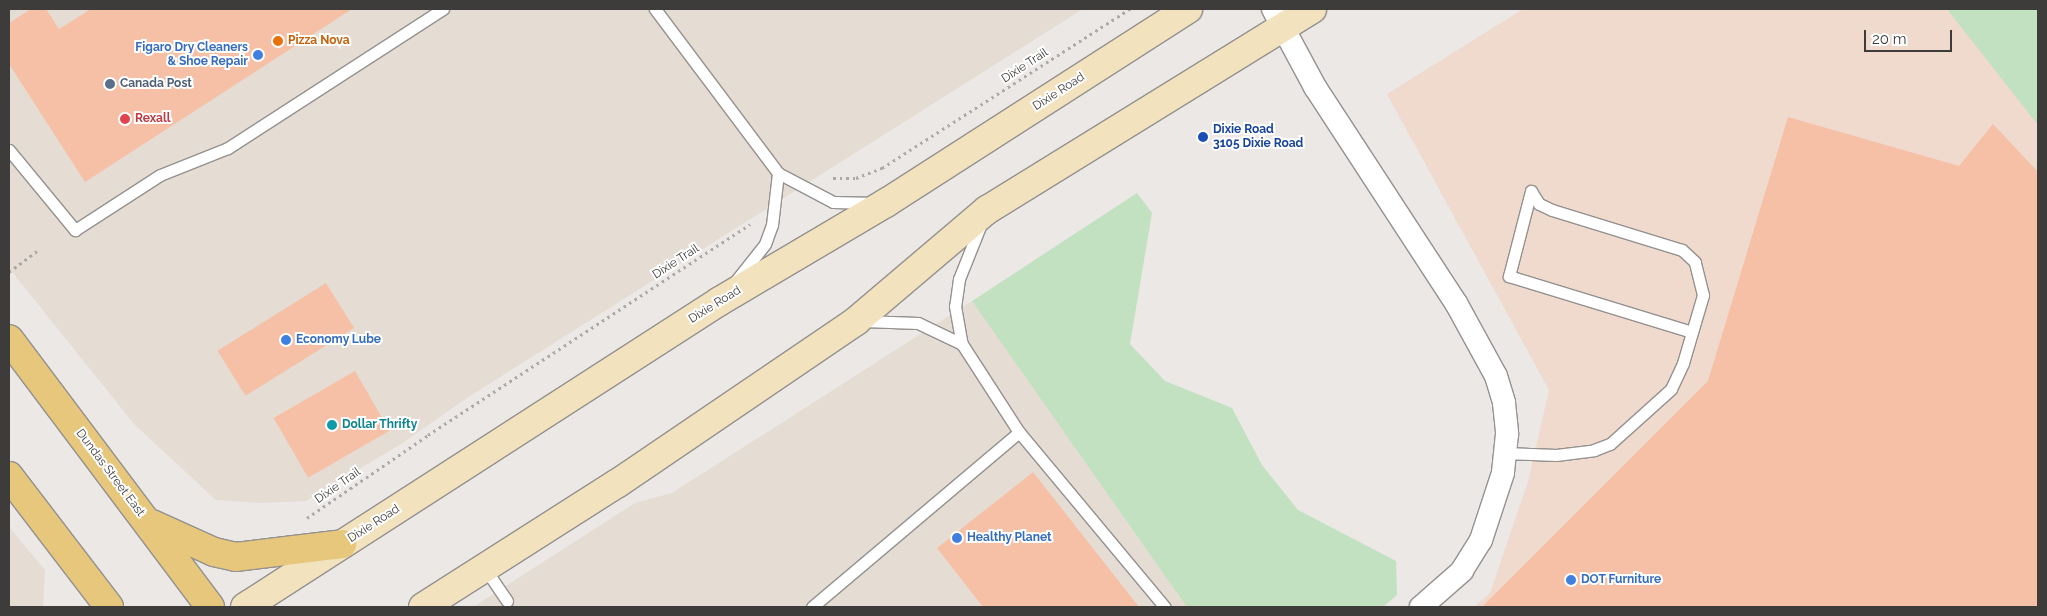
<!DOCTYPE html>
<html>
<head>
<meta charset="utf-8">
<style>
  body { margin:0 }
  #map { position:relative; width:2047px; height:616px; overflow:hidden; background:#ebe8e6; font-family:Raleway,sans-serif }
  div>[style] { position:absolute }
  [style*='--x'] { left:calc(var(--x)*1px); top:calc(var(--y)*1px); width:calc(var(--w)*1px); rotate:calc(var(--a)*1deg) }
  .built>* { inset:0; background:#e5dcd4 }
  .industrial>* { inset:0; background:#efdacd }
  .green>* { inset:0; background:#c2e1c0 }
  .building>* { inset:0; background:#f6c0a6; transform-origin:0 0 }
  .path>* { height:3px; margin-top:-1.5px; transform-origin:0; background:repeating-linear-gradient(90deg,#aca9a8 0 2.5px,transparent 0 6.5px) }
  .roads { filter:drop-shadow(1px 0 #94918f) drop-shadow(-1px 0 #94918f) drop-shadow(0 1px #94918f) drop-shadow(0 -1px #94918f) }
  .service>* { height:11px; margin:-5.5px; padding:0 5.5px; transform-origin:5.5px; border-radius:5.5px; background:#fff }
  .minor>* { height:22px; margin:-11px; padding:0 11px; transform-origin:11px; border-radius:11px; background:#fff }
  .secondary>* { height:28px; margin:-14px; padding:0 14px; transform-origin:14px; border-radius:14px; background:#f2e3be }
  .primary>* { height:28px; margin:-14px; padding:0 14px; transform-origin:14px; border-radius:14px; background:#e6c77c }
  .dots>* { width:14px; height:14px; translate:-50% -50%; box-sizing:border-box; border:2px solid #fff; border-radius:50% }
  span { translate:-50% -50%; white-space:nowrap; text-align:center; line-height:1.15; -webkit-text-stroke:4px #fff; paint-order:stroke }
  .food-label { font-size:12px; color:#c56008; font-weight:700 }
  .left { translate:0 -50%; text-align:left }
  .shop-label { font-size:12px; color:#366cbe; font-weight:700 }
  .right { translate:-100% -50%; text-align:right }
  .street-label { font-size:12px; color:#3d3c3b }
  .service-label { font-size:12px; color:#4e5e75; font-weight:700 }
  .health-label { font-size:12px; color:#be3a42; font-weight:700 }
  .transit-label { font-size:12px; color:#164399; font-weight:700 }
  .culture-label { font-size:12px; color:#0d838f; font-weight:700 }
  .frame { position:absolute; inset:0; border:10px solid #3d3c3b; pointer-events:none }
  .scale { position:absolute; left:1864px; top:30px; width:88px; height:22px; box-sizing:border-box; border:2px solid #3d3c3b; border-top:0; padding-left:6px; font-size:15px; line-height:18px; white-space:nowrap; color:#3d3c3b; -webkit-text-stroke:4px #fff; paint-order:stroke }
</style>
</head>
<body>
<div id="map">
  <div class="built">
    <div style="clip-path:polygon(9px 9px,1083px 9px,467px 398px,401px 444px,306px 501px,261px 503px,216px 500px,134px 424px,9px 268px)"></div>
    <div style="clip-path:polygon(972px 301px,1207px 607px,473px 607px,635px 503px,672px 493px)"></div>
    <div style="clip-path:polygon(9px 527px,45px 570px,43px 607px,9px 607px)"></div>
  </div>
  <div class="industrial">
    <div style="clip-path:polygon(1523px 9px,1948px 9px,2038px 109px,2038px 607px,1474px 607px,1490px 593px,1528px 482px,1549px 390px,1387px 94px)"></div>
  </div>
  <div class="green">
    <div style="clip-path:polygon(1947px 9px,2038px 9px,2038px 125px)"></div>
    <div style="clip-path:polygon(1137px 193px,1152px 213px,1130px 344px,1165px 381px,1232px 408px,1262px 465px,1298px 510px,1396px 561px,1397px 595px,1383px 607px,1187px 607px,972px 301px)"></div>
  </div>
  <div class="building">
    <div style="clip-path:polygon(31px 9px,46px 9px,59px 29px,91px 9px,352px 9px,85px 182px,9px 64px,9px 23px)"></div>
    <div style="clip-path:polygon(1788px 117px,1959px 166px,1993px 124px,2038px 172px,2038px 607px,1482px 607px,1708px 381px)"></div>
    <div style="left:326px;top:283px;width:53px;height:128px;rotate:58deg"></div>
    <div style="left:355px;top:371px;width:69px;height:94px;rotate:60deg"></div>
    <div style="clip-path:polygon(1033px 472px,1139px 607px,983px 607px,937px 548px)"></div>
  </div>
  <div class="path">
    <div style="--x:833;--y:178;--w:23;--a:0"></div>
    <div style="--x:856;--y:178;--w:28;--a:-21"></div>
    <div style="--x:882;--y:168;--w:295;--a:-32.7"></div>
    <div style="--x:9;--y:272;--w:35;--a:-37"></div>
    <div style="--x:307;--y:518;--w:147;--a:-34.4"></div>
    <div style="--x:428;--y:435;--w:385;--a:-33.2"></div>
  </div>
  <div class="roads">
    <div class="service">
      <div style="--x:655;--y:9;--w:205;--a:53.1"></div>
      <div style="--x:778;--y:173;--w:62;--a:27.8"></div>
      <div style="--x:833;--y:202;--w:43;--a:1.3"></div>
      <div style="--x:9;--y:150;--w:104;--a:50.5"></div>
      <div style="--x:75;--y:230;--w:101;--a:-32.9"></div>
      <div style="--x:160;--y:175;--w:73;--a:-21.7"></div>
      <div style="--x:228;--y:148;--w:256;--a:-32.9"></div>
      <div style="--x:1531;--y:191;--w:88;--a:104.5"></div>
      <div style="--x:1509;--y:276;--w:191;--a:17"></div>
      <div style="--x:981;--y:224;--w:59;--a:111.8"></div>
      <div style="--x:959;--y:279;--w:27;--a:98"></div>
      <div style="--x:955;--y:306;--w:39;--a:80"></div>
      <div style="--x:962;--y:344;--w:105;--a:57.1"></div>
      <div style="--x:1019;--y:432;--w:228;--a:50.2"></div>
      <div style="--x:735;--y:282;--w:48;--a:-51.7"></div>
      <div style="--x:765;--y:244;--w:20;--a:-70"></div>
      <div style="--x:772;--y:225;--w:52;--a:-83.4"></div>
      <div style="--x:863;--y:321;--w:55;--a:2.1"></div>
      <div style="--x:918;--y:323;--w:49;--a:25.5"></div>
      <div style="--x:1505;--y:453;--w:51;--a:2.2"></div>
      <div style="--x:1556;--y:455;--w:38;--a:-7"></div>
      <div style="--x:1594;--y:450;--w:17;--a:-21"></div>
      <div style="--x:1610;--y:444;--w:82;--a:-42"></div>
      <div style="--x:1671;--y:389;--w:29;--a:-65"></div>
      <div style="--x:1683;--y:363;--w:71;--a:-73.6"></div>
      <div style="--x:1703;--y:295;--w:34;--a:-104"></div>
      <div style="--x:1695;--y:262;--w:18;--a:-137"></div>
      <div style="--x:1682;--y:250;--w:136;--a:-162.9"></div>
      <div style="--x:1552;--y:210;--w:14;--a:-155"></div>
      <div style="--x:1539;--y:204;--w:15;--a:-122"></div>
      <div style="--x:484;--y:567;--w:41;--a:55.9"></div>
      <div style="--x:812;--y:607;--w:271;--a:-40.2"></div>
    </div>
    <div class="minor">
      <div style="--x:1273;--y:9;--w:89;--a:61.7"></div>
      <div style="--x:1315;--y:87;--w:258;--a:56.9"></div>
      <div style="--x:1456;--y:303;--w:83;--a:61.3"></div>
      <div style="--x:1496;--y:376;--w:28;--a:73"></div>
      <div style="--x:1504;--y:403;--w:31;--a:84"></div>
      <div style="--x:1507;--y:434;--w:39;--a:96"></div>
      <div style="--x:1503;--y:473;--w:71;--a:108.2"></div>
      <div style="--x:1481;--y:540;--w:36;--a:122"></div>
      <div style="--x:1462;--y:571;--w:55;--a:138.7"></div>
    </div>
    <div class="secondary">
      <div style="--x:245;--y:607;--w:565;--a:-32.79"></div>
      <div style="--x:720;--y:301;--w:193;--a:-30.6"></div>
      <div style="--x:886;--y:203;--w:359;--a:-32.7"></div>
      <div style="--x:423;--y:607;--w:231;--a:-32.5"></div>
      <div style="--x:618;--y:483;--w:288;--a:-34.2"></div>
      <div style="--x:856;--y:321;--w:172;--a:-40.3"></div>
      <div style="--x:987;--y:210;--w:382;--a:-31.7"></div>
    </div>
    <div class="primary">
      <div style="--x:9;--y:339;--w:335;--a:53.1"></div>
      <div style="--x:9;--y:476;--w:165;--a:52.6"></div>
      <div style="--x:152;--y:524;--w:68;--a:24.3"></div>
      <div style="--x:214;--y:552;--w:22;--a:13"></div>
      <div style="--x:235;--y:557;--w:108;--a:-6.9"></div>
    </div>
  </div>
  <div class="dots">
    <div style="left:278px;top:41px;background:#e8710a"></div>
    <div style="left:258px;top:55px;background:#3f7fe0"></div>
    <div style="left:110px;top:84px;background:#5c6f8a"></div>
    <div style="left:125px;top:119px;background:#e0444e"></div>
    <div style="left:1203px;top:137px;background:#1a4fb4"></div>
    <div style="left:286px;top:340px;background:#3f7fe0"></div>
    <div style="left:332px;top:425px;background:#0f9aa8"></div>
    <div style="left:957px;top:538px;background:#3f7fe0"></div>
    <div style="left:1571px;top:580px;background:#3f7fe0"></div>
  </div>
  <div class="food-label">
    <span class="left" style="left:288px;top:41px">Pizza Nova</span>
  </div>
  <div class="shop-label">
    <span class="right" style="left:248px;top:55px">Figaro Dry Cleaners<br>&amp; Shoe Repair</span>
    <span class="left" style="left:296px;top:340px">Economy Lube</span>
    <span class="left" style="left:967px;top:538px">Healthy Planet</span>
    <span class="left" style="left:1581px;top:580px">DOT Furniture</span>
  </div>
  <div class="street-label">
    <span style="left:1025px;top:66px;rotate:-33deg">Dixie Trail</span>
    <span style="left:1059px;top:92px;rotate:-33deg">Dixie Road</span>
    <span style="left:676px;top:262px;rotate:-33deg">Dixie Trail</span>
    <span style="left:715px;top:305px;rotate:-32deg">Dixie Road</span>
    <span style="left:110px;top:473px;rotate:53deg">Dundas Street East</span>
    <span style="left:338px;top:486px;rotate:-35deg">Dixie Trail</span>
    <span style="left:374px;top:524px;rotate:-33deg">Dixie Road</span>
  </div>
  <div class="service-label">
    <span class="left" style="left:120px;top:84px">Canada Post</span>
  </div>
  <div class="health-label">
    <span class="left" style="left:135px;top:119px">Rexall</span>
  </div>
  <div class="transit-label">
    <span class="left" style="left:1213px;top:137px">Dixie Road<br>3105 Dixie Road</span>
  </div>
  <div class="culture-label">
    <span class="left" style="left:342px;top:425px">Dollar Thrifty</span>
  </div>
  <div class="frame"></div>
  <div class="scale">20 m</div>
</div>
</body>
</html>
